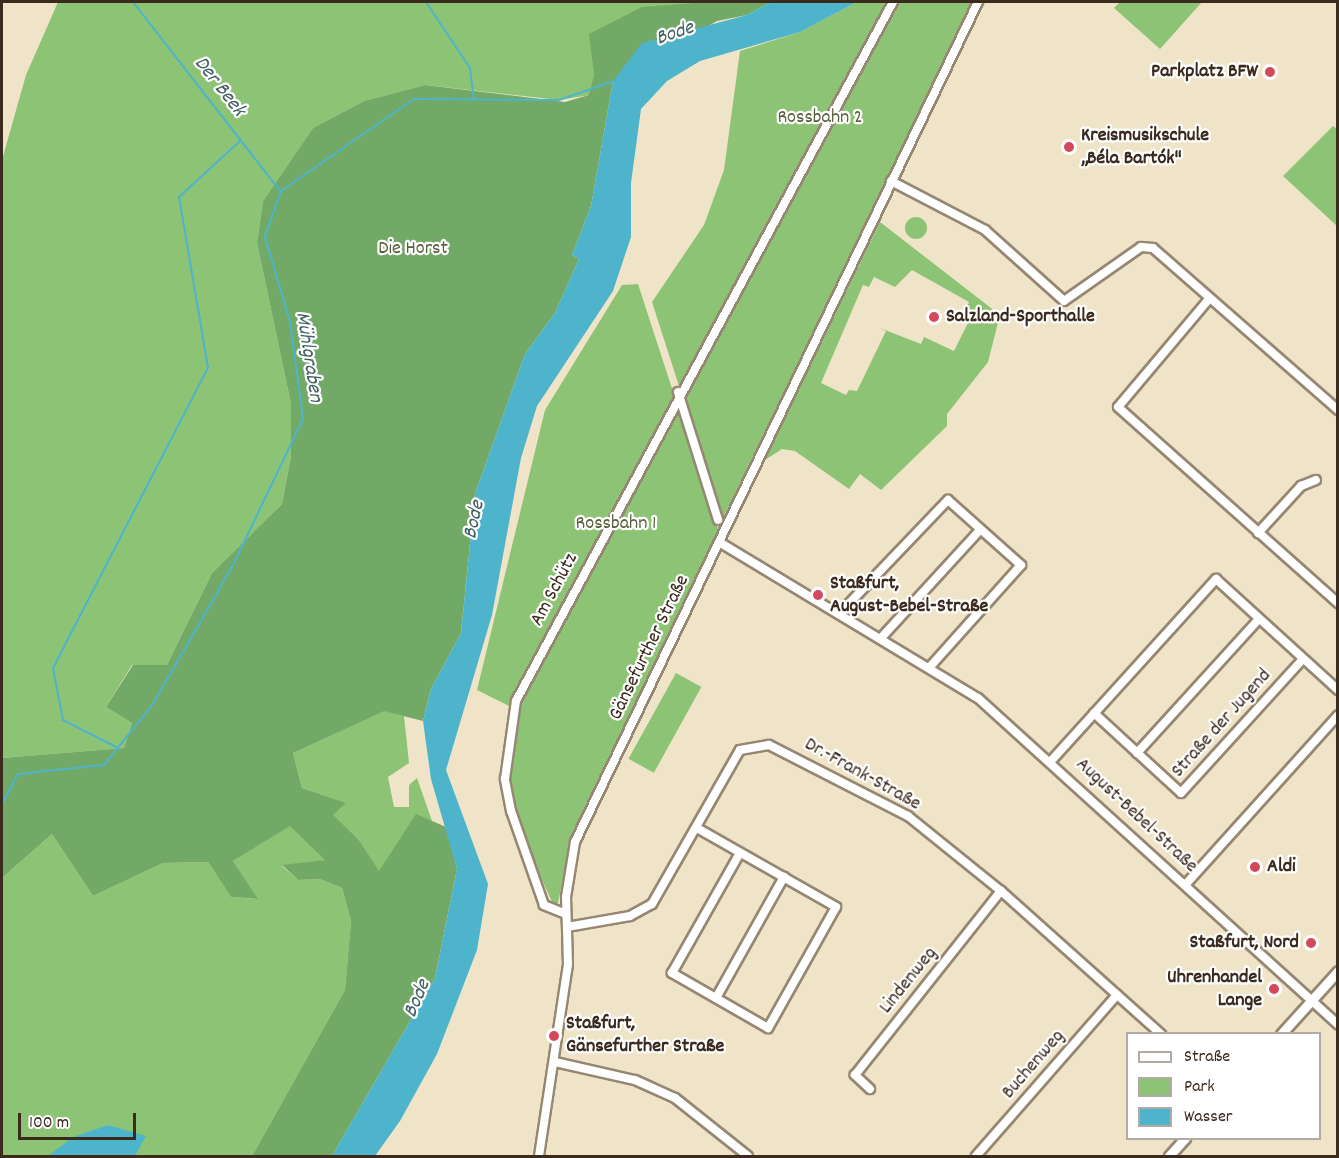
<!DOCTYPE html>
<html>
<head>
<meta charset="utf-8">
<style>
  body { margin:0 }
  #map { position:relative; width:1339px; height:1158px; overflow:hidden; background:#efe4c7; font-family:Dekko,sans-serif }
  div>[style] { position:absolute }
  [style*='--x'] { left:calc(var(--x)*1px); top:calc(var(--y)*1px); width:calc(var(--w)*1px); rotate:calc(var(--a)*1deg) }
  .green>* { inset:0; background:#8dc375; transform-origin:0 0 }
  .round { border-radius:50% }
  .forest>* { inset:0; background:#72a966 }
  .water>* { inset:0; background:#4eb4cc }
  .stream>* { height:2px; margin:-1px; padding:0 1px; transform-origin:1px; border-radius:1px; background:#4eb4cc }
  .roads { filter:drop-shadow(2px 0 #958772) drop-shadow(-2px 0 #958772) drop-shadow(0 2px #958772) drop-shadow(0 -2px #958772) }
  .minor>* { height:8px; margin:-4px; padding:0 4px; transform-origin:4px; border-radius:4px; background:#fff }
  .tertiary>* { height:9px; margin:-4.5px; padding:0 4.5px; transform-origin:4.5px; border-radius:4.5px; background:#fff }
  .dots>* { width:16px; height:16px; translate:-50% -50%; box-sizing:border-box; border:3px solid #fff; border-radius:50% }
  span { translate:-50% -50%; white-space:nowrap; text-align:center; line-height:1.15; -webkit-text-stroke:4.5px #fff; paint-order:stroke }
  .poi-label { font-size:20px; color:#3b2a1e; font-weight:700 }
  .right { translate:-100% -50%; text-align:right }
  .left { translate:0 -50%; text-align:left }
  .park-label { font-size:20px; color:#58603c }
  .street-label { font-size:20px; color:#3b2a1e }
  .water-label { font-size:21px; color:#436164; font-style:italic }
  .frame { position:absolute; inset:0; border:3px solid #3b2a1e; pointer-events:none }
  .legend { position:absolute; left:1126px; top:1032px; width:195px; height:108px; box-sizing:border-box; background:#fff; border:2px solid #b1aaa5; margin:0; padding:8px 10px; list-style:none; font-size:18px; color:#3b2a1e }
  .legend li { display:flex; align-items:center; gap:12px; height:30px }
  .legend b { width:30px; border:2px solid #b1aaa5 }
  .scale { position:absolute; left:18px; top:1113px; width:118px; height:27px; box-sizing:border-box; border:3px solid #3b2a1e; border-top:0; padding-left:8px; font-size:18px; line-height:21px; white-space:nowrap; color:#3b2a1e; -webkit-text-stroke:4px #fff; paint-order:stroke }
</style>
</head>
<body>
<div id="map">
  <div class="green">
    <div style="clip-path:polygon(58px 2px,709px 2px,590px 34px,594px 75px,590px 95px,559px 100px,425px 85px,364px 101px,313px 128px,263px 201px,257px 243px,291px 404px,291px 456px,282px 504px,212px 573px,167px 665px,132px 665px,106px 707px,132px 723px,124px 748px,2px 758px,2px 160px,26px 75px)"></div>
    <div style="clip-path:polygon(857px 2px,973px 2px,722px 520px,652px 302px,704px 225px,724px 170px,740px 51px,800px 32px)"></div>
    <div style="clip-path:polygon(1120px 2px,1202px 2px,1160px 49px,1114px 8px)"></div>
    <div style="clip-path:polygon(1333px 126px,1337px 129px,1337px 226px,1283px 176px)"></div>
    <div class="round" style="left:905px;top:217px;width:22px;height:22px"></div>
    <div style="clip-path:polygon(evenodd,880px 222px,1000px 315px,988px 362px,947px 414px,947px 426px,881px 490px,860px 474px,849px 489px,795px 451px,782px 449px,765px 460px,880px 222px,912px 270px,969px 302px,966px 309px,973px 313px,954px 351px,924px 337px,921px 344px,880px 328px,886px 331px,857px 391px,849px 390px,846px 395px,821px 383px,863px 285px,869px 287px,874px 277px,895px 287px,912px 270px)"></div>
    <div style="clip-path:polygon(638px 284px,718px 530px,573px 831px,558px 903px,553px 904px,525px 842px,509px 781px,508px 737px,515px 709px,477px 690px,545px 410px,622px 285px)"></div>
    <div style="left:676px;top:673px;width:29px;height:98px;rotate:29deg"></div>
    <div style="clip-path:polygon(384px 710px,404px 716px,409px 763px,388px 777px,394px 807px,409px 807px,409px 785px,417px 778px,432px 821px,416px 815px,379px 872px,359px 840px,332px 815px,345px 803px,302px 788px,293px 753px)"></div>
    <div style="clip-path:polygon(290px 825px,326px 860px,282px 866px,298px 880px,320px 879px,342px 888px,351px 921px,345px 990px,252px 1156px,2px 1156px,2px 878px,52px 834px,93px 896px,163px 863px,208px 862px,231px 897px,257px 899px,233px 861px)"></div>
  </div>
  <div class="forest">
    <div style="clip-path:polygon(709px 2px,771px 2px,747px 15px,717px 21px,613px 81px,591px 206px,572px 255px,579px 259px,555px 313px,525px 354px,475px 494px,461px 633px,431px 689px,423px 721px,384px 711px,293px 753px,302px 788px,346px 803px,333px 815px,359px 840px,379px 871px,416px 814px,446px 827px,457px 869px,435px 978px,332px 1156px,252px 1156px,345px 990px,351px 921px,342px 888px,320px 879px,298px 880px,282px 865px,325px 860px,290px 826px,233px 861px,258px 899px,231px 897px,208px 862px,163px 863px,93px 896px,52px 834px,2px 878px,2px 758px,124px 748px,132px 723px,106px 707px,133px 665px,167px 665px,212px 573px,282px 504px,291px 456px,291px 404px,257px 243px,263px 201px,313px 128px,364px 101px,425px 85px,565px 102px,589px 95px,594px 75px,589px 34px,642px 7px)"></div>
  </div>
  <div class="water">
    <div style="clip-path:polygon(771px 2px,857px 2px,800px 32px,700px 61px,667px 81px,641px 109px,631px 183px,631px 237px,613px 291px,537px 406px,521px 458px,492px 615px,446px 770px,488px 884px,477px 950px,437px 1054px,400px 1121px,375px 1156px,332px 1156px,435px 978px,457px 869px,431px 779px,423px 721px,431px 689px,461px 633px,475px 494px,525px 354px,555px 313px,579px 259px,572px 255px,591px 206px,613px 81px,642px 43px,747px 15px)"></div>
    <div style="clip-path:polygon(108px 1125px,146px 1136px,135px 1156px,48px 1156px,73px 1137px)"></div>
  </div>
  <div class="stream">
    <div style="--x:133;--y:2;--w:239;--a:52.1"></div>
    <div style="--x:426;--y:2;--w:79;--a:56.3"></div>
    <div style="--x:470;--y:68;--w:31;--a:83"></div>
    <div style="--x:118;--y:748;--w:62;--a:-153"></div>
    <div style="--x:63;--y:720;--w:53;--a:-100.9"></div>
    <div style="--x:53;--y:668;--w:338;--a:-62.7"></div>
    <div style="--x:208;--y:368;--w:173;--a:-99.6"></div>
    <div style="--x:179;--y:197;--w:84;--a:-42.6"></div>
    <div style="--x:2;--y:804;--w:34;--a:-62"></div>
    <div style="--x:18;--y:774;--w:86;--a:-6"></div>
    <div style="--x:104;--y:765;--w:78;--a:-51.2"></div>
    <div style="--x:153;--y:704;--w:163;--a:-60.1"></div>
    <div style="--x:234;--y:563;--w:160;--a:-64.4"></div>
    <div style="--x:303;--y:419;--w:98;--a:-97.6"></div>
    <div style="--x:290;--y:322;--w:89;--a:-106.4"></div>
    <div style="--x:265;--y:237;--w:49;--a:-70.8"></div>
    <div style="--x:281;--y:191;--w:162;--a:-34.7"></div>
    <div style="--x:414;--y:99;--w:145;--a:0.4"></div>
    <div style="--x:559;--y:100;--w:58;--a:-19.1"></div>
  </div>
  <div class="roads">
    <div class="minor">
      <div style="--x:891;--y:181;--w:106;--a:27.5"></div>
      <div style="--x:985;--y:230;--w:106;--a:41.9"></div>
      <div style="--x:1064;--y:301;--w:94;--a:-35"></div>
      <div style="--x:1141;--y:247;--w:12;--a:5"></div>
      <div style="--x:1153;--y:248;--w:246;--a:41.2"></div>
      <div style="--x:1209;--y:299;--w:141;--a:130.1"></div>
      <div style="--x:1118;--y:407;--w:295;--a:41.7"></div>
      <div style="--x:678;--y:392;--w:134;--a:72.6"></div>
      <div style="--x:1258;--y:533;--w:64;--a:-47.5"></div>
      <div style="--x:1301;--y:486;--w:16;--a:-22"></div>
      <div style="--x:719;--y:542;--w:302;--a:31.1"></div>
      <div style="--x:978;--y:698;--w:486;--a:42.2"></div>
      <div style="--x:839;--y:614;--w:158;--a:-46.3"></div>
      <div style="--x:948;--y:500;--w:98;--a:41.7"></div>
      <div style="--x:1021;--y:565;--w:138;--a:131.8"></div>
      <div style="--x:881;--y:638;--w:147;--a:-47.5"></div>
      <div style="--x:1094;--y:713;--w:118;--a:42.6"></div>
      <div style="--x:1181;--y:793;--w:181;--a:-47.7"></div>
      <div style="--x:1137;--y:753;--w:181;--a:-47.7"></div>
      <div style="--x:1051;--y:761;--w:246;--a:-47.8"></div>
      <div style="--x:1216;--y:579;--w:165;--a:42.3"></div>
      <div style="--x:697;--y:828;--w:160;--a:29.6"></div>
      <div style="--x:836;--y:907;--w:139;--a:119.3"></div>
      <div style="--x:768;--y:1028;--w:111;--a:-150.2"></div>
      <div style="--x:672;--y:973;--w:138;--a:-60.5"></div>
      <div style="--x:1186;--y:884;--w:227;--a:-48"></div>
      <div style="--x:566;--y:914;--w:24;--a:-158"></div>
      <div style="--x:544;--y:905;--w:100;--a:-109.3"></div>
      <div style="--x:511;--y:811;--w:33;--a:-101"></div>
      <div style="--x:505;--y:779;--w:79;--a:-82"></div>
      <div style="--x:516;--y:701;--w:794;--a:-61.66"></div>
      <div style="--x:567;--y:927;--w:64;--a:-9.9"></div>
      <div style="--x:630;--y:916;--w:25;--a:-29"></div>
      <div style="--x:652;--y:904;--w:177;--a:-60.3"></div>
      <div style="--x:740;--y:750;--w:29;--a:-10"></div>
      <div style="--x:769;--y:745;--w:156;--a:27.1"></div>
      <div style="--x:908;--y:816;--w:119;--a:38.9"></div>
      <div style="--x:1001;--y:891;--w:215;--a:41.8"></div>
      <div style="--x:716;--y:998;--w:139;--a:-60.7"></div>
      <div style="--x:555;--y:1062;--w:82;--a:12.7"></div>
      <div style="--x:635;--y:1080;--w:44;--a:24.2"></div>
      <div style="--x:675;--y:1098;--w:93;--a:38.5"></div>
      <div style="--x:870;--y:1089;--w:21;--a:-137"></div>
      <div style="--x:855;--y:1075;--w:235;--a:-51.6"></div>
      <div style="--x:539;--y:1156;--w:194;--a:-81.4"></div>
      <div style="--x:568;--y:964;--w:67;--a:-91.7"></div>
      <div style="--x:566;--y:897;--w:56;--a:-80.7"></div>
      <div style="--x:575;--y:842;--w:932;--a:-64.37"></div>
      <div style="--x:976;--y:1156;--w:214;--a:-48.8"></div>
    </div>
    <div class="tertiary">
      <div style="--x:1281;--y:1034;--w:85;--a:-47.9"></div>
      <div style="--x:1169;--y:1156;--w:24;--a:-48"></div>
    </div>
  </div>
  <div class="dots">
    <div style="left:1270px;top:72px;background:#d1495b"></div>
    <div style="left:1069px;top:147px;background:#d1495b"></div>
    <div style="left:934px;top:317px;background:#d1495b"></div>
    <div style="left:818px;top:595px;background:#d1495b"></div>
    <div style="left:1255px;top:867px;background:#d1495b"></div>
    <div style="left:1311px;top:943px;background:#d1495b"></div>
    <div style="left:1274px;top:989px;background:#d1495b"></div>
    <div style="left:554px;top:1036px;background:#d1495b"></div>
  </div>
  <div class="poi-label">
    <span class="right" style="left:1258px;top:72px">Parkplatz BFW</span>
    <span class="left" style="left:1081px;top:148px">Kreismusikschule<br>„Béla Bartók"</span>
    <span class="left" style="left:946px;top:317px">Salzland-Sporthalle</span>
    <span class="left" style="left:830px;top:596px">Staßfurt,<br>August-Bebel-Straße</span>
    <span class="left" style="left:1267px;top:867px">Aldi</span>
    <span class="right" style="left:1299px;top:943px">Staßfurt, Nord</span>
    <span class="right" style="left:1262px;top:990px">Uhrenhandel<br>Lange</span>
    <span class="left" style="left:566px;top:1036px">Staßfurt,<br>Gänsefurther Straße</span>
  </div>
  <div class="park-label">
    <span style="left:820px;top:118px">Rossbahn 2</span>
    <span style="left:413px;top:249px">Die Horst</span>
    <span style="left:616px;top:524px">Rossbahn 1</span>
  </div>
  <div class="street-label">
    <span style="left:555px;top:590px;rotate:-62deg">Am Schütz</span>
    <span style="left:650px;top:648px;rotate:-64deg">Gänsefurther Straße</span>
    <span style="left:1222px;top:724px;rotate:-48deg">Straße der Jugend</span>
    <span style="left:862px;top:775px;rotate:29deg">Dr.-Frank-Straße</span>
    <span style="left:1136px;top:816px;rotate:43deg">August-Bebel-Straße</span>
    <span style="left:909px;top:981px;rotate:-51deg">Lindenweg</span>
    <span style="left:1034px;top:1065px;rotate:-49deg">Buchenweg</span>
  </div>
  <div class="water-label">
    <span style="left:675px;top:34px;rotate:-19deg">Bode</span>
    <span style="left:219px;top:87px;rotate:52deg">Der Beek</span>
    <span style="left:308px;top:357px;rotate:81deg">Mühlgraben</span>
    <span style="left:475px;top:520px;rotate:-78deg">Bode</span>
    <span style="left:418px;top:999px;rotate:-67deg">Bode</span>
  </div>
  <div class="frame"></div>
  <ul class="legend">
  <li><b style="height:8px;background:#fff"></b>Straße</li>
  <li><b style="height:16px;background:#8dc375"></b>Park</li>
  <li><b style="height:16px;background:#4eb4cc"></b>Wasser</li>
  </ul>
  <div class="scale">100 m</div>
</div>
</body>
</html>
